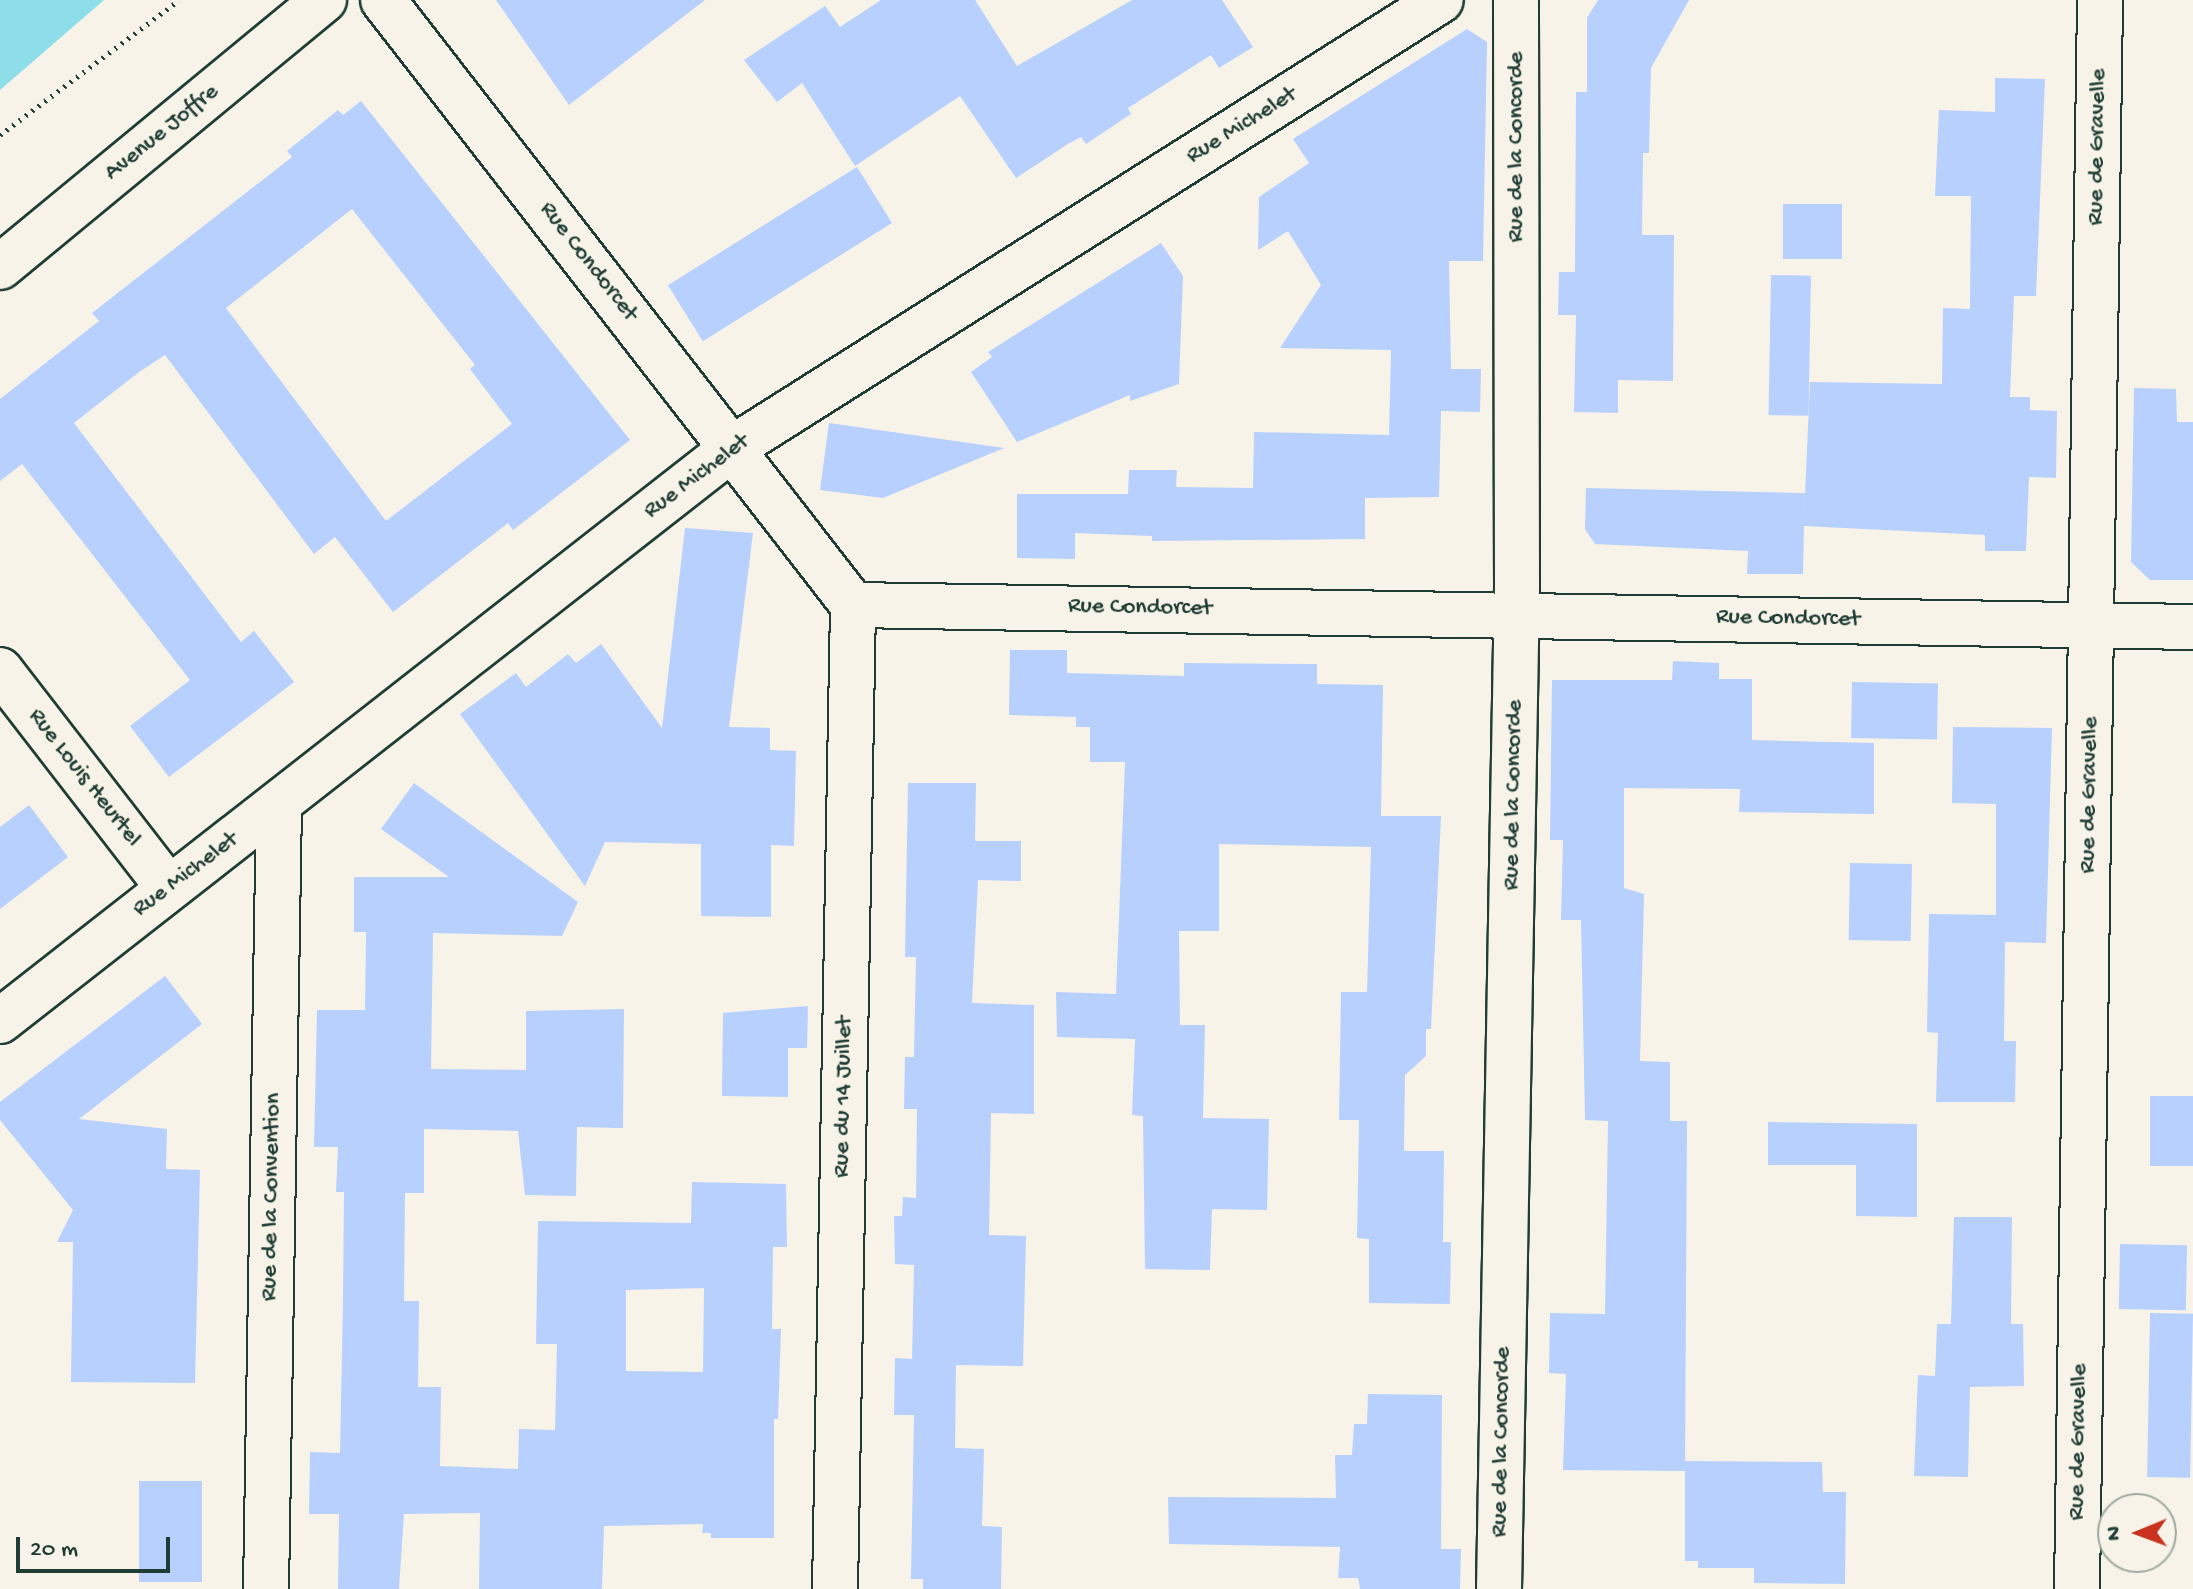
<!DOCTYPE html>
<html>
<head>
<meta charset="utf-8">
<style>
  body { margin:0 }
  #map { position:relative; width:2193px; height:1589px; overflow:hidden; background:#f7f3e8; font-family:"Gochi Hand",sans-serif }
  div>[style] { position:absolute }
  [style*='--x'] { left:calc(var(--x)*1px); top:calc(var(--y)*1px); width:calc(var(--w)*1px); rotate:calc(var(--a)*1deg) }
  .water>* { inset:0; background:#8edeea }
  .building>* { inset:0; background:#b8d0fe; transform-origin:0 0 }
  .path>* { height:5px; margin-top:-2.5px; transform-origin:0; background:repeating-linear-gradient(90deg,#1f3d34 0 2px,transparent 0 8px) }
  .roads { filter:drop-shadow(2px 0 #1f3d34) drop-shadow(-2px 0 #1f3d34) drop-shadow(0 2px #1f3d34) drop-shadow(0 -2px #1f3d34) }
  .street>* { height:44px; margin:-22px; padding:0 22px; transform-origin:22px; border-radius:22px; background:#f7f3e8 }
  span { translate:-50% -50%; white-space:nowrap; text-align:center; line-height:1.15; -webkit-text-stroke:6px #f7f3e8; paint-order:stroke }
  .street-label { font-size:24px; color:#1f3d34 }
  .north { position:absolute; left:2097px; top:1493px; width:80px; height:80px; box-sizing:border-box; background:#f7f3e8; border:2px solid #a1aaa0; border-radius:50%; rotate:269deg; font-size:22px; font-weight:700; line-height:32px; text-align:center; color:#1f3d34 }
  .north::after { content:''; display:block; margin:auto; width:28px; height:36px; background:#c8321e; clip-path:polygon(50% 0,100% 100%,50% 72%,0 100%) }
  .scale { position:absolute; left:16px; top:1537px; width:154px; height:36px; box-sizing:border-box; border:4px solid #1f3d34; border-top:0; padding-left:10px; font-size:24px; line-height:28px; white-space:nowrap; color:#1f3d34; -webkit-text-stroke:6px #f7f3e8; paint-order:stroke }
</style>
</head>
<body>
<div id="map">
  <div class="water">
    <div style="clip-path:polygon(0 0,104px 0,0 90px)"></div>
  </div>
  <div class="building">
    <div style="clip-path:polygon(496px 0,705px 0,569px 105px)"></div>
    <div style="clip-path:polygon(881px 0,975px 0,1017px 66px,1132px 0,1222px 0,1253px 47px,1219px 68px,1211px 55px,1128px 108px,1131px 114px,1086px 144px,1081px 137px,1068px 144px,1016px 178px,960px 96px,855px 166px,802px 83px,777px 102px,744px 60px,825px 6px,840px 27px)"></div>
    <div style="clip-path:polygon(1598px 0,1689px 0,1651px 68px,1649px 153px,1643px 153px,1642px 235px,1674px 235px,1673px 381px,1618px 380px,1618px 413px,1574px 412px,1576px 315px,1558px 315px,1559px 272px,1575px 272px,1576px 92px,1587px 92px,1587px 18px)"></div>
    <div style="clip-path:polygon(1467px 29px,1487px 42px,1483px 261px,1449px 261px,1451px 369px,1481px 369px,1480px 412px,1441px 411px,1439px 497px,1365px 498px,1365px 539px,1152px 541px,1152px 536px,1075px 533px,1075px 559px,1017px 558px,1017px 494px,1128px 494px,1129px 470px,1177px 470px,1176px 487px,1253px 488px,1254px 432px,1389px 435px,1391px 350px,1280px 348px,1321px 285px,1288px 231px,1258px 250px,1259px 197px,1309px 163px,1293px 139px)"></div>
    <div style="clip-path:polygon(1995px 78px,2045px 79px,2036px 296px,2014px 296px,2010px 397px,2030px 397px,2030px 410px,2057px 411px,2056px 478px,2029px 477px,2026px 551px,1985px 551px,1985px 535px,1804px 526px,1803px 574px,1747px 574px,1748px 551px,1595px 544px,1585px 529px,1586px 488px,1805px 493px,1804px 518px,1810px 382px,1942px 384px,1943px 308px,1970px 309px,1971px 196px,1935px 196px,1939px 110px,1995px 112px)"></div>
    <div style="clip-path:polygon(evenodd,361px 101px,630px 440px,513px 530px,508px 523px,393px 612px,335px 537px,314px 554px,165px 355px,139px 372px,74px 423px,241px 642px,254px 631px,294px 682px,169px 777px,130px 726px,190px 680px,22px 464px,0 481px,0 399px,99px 321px,92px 313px,292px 157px,287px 151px,338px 110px,343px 115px,361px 101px,352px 209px,475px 365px,470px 369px,512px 424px,386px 521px,226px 308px,352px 209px)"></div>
    <div style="left:857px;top:167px;width:66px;height:223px;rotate:58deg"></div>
    <div style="left:1783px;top:204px;width:59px;height:55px"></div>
    <div style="clip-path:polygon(1161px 243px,1183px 276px,1179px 384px,1130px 401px,1130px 395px,1017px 442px,971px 372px,992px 357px,988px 352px)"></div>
    <div style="left:1771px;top:275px;width:40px;height:140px;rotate:1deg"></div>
    <div style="clip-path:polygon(2134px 388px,2176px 389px,2177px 422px,2193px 422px,2193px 580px,2150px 580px,2131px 562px)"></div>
    <div style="clip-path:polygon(829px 423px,1004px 448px,883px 498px,820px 490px)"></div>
    <div style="clip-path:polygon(685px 528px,753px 533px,729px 727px,770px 728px,770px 750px,796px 751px,794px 846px,771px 845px,771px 917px,701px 916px,701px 844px,605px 842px,585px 886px,460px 714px,516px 673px,526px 687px,568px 654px,576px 663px,601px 644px,662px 728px)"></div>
    <div style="clip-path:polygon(1010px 650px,1067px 650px,1067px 673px,1184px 676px,1184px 663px,1317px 664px,1317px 684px,1383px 685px,1381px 816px,1441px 816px,1431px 1029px,1426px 1029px,1426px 1056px,1405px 1075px,1404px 1151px,1444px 1151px,1443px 1242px,1451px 1242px,1450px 1304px,1369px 1303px,1369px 1239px,1357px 1238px,1359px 1120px,1339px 1120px,1341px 992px,1367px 992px,1371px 847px,1219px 844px,1219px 931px,1179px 931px,1180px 1025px,1205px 1025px,1203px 1118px,1269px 1119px,1267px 1210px,1212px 1209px,1210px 1270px,1145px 1269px,1143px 1116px,1132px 1115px,1135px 1039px,1057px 1037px,1056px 992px,1116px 994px,1125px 762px,1090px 762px,1090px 727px,1076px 727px,1076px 717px,1009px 715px)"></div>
    <div style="clip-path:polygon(1673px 661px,1719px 663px,1719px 679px,1752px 679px,1752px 740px,1874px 743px,1874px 814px,1739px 812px,1740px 789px,1624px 788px,1624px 888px,1644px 894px,1640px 1061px,1670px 1062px,1670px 1121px,1687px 1121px,1685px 1471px,1563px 1470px,1566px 1374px,1549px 1373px,1550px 1313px,1605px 1314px,1608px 1121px,1585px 1120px,1581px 920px,1561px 920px,1563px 840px,1550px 840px,1552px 680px,1672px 680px)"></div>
    <div style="left:1852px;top:682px;width:86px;height:56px;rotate:1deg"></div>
    <div style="clip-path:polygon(1953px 727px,2052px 728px,2046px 943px,2005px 942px,2004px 1041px,2016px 1041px,2015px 1102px,1936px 1102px,1938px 1033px,1927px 1032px,1929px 914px,1996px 915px,1996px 804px,1952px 803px)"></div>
    <div style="clip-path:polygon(evenodd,414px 783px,578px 902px,562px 936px,433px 933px,431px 1069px,526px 1070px,526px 1011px,624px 1009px,623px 1128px,577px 1127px,576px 1196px,525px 1195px,518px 1131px,424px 1129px,424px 1193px,405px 1193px,404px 1301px,419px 1301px,418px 1387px,441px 1387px,440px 1466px,518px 1469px,519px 1429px,555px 1430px,557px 1344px,536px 1344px,538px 1221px,691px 1223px,692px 1182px,786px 1184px,787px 1247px,773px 1247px,772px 1329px,781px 1329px,778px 1419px,774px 1419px,774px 1538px,711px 1538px,711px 1533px,702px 1533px,703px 1524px,604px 1526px,602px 1589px,479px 1589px,480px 1513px,404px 1514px,399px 1589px,338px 1589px,339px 1514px,309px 1514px,310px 1452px,340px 1453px,343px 1301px,344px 1192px,336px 1192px,338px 1147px,314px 1147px,317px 1010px,365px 1010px,366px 932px,354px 932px,354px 877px,449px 877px,381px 829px,414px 783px,704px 1288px,703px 1372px,626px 1371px,626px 1290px,704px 1288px)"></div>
    <div style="clip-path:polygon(908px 783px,976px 783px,975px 841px,1021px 841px,1021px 881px,978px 880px,972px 1003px,1034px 1005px,1034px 1114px,991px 1113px,989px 1235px,1026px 1236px,1023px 1366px,956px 1365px,955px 1448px,984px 1449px,982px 1526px,1002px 1527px,1001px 1589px,923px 1589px,923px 1579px,911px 1579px,914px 1415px,894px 1415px,895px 1358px,912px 1359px,914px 1265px,895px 1264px,894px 1216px,902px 1216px,903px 1197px,916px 1198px,917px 1109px,904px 1109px,905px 1057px,914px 1057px,916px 957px,905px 957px)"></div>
    <div style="clip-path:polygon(29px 805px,68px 857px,0 909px,0 827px)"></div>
    <div style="left:1850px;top:863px;width:62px;height:77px;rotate:1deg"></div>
    <div style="clip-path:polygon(165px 976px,202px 1024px,79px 1119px,167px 1129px,166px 1169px,200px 1170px,195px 1383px,71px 1382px,73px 1242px,57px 1242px,73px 1210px,0 1120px,0 1102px)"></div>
    <div style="clip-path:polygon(808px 1006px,807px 1048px,788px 1048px,788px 1097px,722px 1096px,723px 1013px)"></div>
    <div style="left:2150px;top:1096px;width:43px;height:70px"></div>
    <div style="clip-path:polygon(1768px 1122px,1917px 1124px,1917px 1217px,1856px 1216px,1856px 1165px,1768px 1165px)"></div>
    <div style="clip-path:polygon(1954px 1217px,2012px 1217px,2011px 1324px,2023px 1324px,2024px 1386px,1970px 1387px,1968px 1477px,1914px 1476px,1918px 1375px,1935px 1376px,1937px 1324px,1951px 1324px)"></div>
    <div style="left:2120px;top:1244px;width:67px;height:65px;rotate:1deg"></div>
    <div style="left:2150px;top:1313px;width:43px;height:164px;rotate:1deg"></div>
    <div style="clip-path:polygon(1368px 1394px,1442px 1395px,1441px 1549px,1461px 1549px,1460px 1589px,1360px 1589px,1358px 1578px,1338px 1578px,1340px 1547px,1169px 1544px,1168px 1497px,1336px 1498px,1335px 1455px,1352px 1455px,1354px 1424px,1367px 1424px)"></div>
    <div style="clip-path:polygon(1685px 1461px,1822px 1462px,1823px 1492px,1846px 1492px,1845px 1584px,1754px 1583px,1754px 1568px,1698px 1568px,1698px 1561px,1685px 1561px)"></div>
    <div style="left:139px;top:1481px;width:63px;height:101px"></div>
  </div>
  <div class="path">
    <div style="--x:0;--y:135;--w:224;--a:-37"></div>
  </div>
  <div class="roads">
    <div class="street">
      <div style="--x:383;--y:0;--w:766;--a:52.16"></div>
      <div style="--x:853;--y:605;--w:1340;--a:0.94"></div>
      <div style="--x:0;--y:267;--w:420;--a:-39.5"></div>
      <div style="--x:0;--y:670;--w:274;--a:52.3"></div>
      <div style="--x:0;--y:1021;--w:932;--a:-38.03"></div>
      <div style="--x:734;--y:447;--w:836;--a:-32.3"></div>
      <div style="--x:266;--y:1589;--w:785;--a:-89.05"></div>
      <div style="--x:835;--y:1589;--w:984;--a:-88.95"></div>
      <div style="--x:1499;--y:1589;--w:1003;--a:-88.97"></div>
      <div style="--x:1517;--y:586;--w:586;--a:-90.1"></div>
      <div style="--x:2077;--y:1589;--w:1589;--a:-89.17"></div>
    </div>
  </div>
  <div class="street-label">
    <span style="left:1242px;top:126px;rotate:-32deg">Rue Michelet</span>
    <span style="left:162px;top:133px;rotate:-39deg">Avenue Joffre</span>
    <span style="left:1517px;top:147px;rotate:-90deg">Rue de la Concorde</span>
    <span style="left:2098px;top:147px;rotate:-89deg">Rue de Gravelle</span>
    <span style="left:588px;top:262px;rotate:52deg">Rue Condorcet</span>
    <span style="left:697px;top:477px;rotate:-37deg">Rue Michelet</span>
    <span style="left:1140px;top:608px;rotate:1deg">Rue Condorcet</span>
    <span style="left:1788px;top:619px;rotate:1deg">Rue Condorcet</span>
    <span style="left:84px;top:778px;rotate:52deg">Rue Louis Heurtel</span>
    <span style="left:1514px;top:795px;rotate:-89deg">Rue de la Concorde</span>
    <span style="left:2090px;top:795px;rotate:-89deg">Rue de Gravelle</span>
    <span style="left:186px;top:875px;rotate:-37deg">Rue Michelet</span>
    <span style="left:844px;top:1097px;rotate:-89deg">Rue du 14 Juillet</span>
    <span style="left:272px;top:1197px;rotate:-89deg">Rue de la Convention</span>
    <span style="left:1502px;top:1442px;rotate:-89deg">Rue de la Concorde</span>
    <span style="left:2079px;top:1442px;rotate:-89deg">Rue de Gravelle</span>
  </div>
  <div class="north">N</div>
  <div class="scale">20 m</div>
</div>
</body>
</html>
